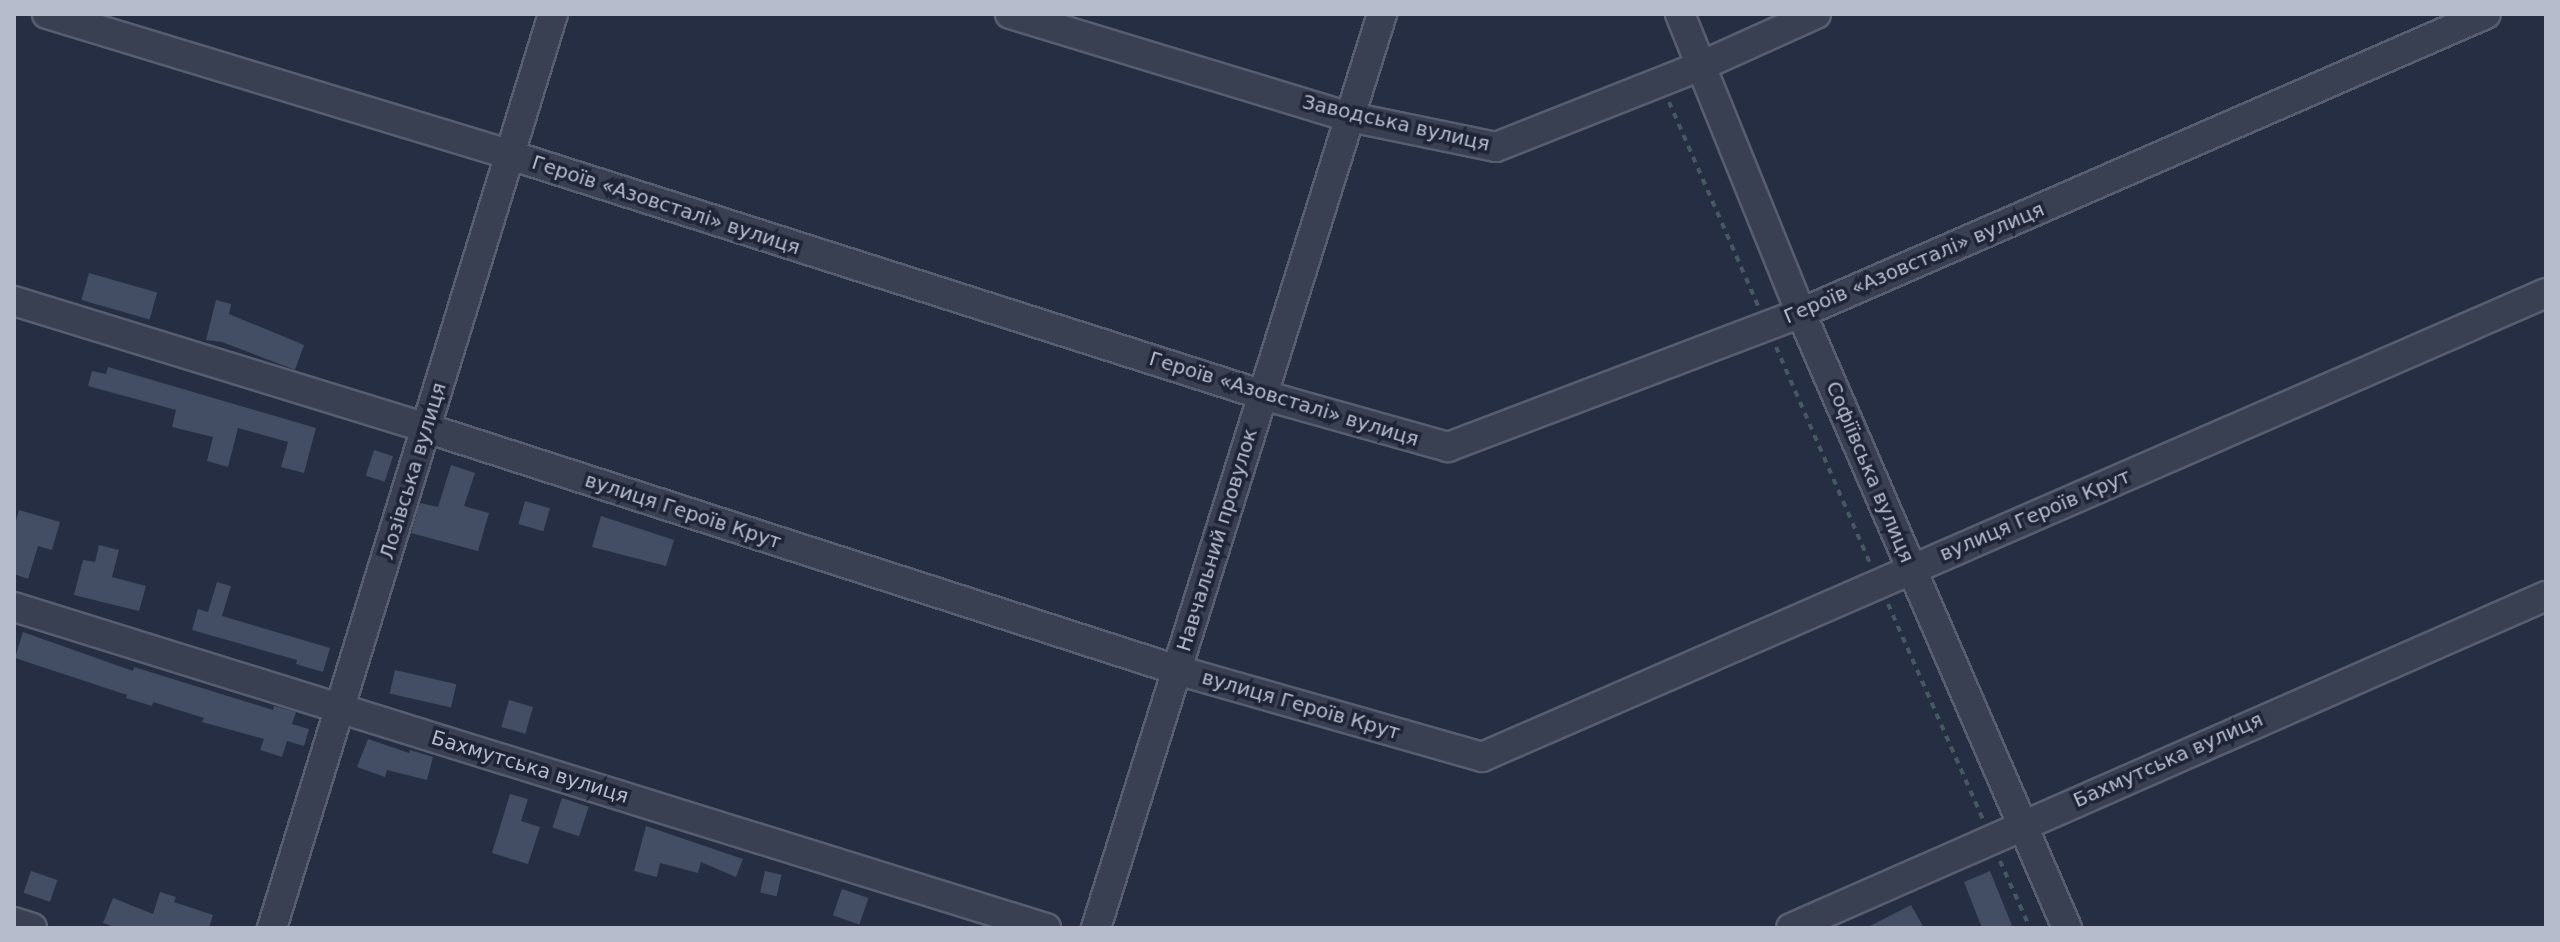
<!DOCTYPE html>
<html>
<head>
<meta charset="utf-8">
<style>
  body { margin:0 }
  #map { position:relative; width:2560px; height:942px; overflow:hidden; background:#252e42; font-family:"DejaVu Sans",sans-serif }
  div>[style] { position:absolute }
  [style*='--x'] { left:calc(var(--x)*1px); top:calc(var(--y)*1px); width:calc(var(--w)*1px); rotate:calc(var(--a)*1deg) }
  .building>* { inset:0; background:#434d64; transform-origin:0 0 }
  .path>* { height:4px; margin-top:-2px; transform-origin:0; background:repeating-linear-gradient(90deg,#455960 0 6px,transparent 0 12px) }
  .roads { filter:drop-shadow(2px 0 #575e6f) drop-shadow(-2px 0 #575e6f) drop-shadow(0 2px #575e6f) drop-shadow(0 -2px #575e6f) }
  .minor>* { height:28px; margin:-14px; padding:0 14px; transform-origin:14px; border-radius:14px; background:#394052 }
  span { translate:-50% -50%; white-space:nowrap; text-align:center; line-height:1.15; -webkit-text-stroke:7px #1e2537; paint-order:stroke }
  .street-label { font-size:20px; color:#b6bccc }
  .frame { position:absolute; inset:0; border:16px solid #b6bccc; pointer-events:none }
</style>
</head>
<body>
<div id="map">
  <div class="building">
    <div style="left:89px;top:273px;width:71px;height:28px;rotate:16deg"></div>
    <div style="clip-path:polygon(216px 300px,231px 304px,229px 314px,304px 345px,295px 370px,222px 342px,206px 340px)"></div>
    <div style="clip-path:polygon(108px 367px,316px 428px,304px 473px,281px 467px,288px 442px,238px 428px,228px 467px,207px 461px,213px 437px,172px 427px,176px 410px,88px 386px,92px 371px,106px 374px)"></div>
    <div style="left:374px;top:450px;width:20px;height:27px;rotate:18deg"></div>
    <div style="clip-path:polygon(451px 465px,475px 473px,464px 506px,489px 513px,478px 551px,411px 533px,420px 503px,438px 507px)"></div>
    <div style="left:525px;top:501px;width:26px;height:24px;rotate:16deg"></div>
    <div style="clip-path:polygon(19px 510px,60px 522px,52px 550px,38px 546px,28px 579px,14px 574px,14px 528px)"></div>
    <div style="clip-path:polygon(601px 516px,674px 540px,666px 566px,592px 547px)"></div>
    <div style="clip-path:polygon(99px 545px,119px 550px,112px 577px,146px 586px,139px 611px,74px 595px,83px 560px,95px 562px)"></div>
    <div style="clip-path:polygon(217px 582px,231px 586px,222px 616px,330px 648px,323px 672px,296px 664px,297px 660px,192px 630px,198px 609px,208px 612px)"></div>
    <div style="clip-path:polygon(23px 632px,133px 671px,134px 667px,273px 710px,274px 706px,296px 712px,292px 724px,309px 729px,304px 746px,287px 741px,282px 757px,260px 750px,264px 739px,202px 722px,204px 718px,153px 702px,152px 706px,126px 698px,127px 695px,15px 658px)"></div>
    <div style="left:395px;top:670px;width:63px;height:24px;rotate:13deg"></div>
    <div style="left:509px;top:700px;width:25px;height:28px;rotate:16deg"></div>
    <div style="clip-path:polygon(368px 739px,409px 753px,410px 750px,433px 757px,427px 780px,387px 770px,385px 777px,357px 767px)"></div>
    <div style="clip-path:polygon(510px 794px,528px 799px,521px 821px,540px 827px,528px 864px,492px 853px)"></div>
    <div style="left:562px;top:798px;width:28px;height:31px;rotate:18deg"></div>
    <div style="clip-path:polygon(646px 826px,743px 859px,736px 877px,701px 862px,698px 873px,660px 863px,657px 877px,634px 871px)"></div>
    <div style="left:31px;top:871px;width:28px;height:23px;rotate:19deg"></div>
    <div style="left:765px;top:871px;width:17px;height:22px;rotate:13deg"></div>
    <div style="clip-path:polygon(1990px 871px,2013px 928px,1982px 928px,1964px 882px)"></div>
    <div style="left:842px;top:889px;width:28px;height:28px;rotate:19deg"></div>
    <div style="clip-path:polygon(160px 892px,176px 897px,174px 902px,213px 915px,209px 928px,116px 928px,103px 923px,113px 898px,153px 914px)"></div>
    <div style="clip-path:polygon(1911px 905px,1924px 928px,1866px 928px)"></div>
  </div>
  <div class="path">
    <div style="--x:1669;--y:102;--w:223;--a:66.4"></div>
    <div style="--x:1776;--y:347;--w:236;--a:66.5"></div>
    <div style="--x:1888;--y:604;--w:235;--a:66.2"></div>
    <div style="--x:2000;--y:861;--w:73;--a:65.9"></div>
  </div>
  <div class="roads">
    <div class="minor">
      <div style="--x:47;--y:14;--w:484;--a:16.9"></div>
      <div style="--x:510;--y:155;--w:790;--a:17.68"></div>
      <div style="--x:1263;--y:395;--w:192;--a:15.7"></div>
      <div style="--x:1448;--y:447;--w:378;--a:-20.8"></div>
      <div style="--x:1801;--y:313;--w:747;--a:-23.58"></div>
      <div style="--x:1010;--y:14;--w:355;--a:16.9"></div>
      <div style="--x:1350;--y:117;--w:149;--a:11.6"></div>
      <div style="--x:1496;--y:147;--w:223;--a:-21.6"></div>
      <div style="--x:1703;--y:65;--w:124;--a:-24.3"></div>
      <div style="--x:1680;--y:14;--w:323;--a:68"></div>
      <div style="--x:1801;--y:313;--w:670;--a:66.61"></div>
      <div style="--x:14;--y:301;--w:431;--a:17.1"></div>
      <div style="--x:426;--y:428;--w:789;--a:17.86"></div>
      <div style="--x:1177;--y:670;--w:317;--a:15.9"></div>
      <div style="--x:1482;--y:757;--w:1161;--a:-23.56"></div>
      <div style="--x:14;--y:607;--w:1081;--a:17.28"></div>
      <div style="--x:14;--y:922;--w:19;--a:18"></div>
      <div style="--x:272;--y:928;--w:956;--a:-72.91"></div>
      <div style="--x:1096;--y:928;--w:958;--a:-72.62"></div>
      <div style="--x:1791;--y:928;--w:825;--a:-23.74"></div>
    </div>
  </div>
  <div class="street-label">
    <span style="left:1396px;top:123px;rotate:13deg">Заводська вулиця</span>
    <span style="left:666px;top:205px;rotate:18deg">Героїв «Азовсталі» вулиця</span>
    <span style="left:1914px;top:263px;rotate:-23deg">Героїв «Азовсталі» вулиця</span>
    <span style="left:1284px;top:399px;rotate:17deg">Героїв «Азовсталі» вулиця</span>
    <span style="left:413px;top:471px;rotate:-73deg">Лозівська вулиця</span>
    <span style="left:1870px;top:472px;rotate:67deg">Софіївська вулиця</span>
    <span style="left:683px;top:511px;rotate:18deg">вулиця Героїв Крут</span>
    <span style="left:2035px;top:515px;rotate:-23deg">вулиця Героїв Крут</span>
    <span style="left:1217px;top:540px;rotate:-73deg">Навчальний провулок</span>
    <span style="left:1301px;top:705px;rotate:16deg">вулиця Героїв Крут</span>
    <span style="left:2168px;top:760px;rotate:-24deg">Бахмутська вулиця</span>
    <span style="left:530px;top:767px;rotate:17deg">Бахмутська вулиця</span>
  </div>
  <div class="frame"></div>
</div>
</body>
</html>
